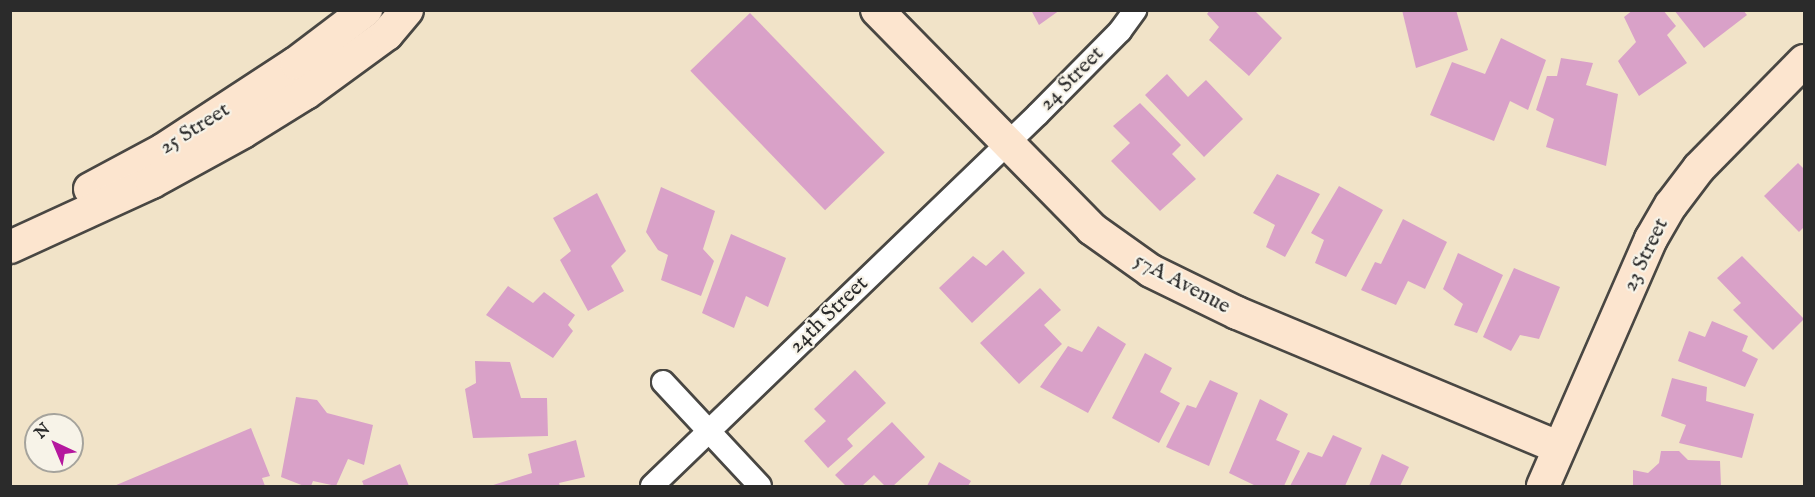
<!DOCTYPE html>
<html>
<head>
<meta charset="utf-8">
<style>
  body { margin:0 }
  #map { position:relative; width:1815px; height:497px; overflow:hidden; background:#f1e3c8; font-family:"IM FELL English",serif }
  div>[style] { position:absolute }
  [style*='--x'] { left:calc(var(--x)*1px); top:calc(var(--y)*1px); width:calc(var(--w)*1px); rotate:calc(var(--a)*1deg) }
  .building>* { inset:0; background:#d9a1c8; transform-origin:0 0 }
  .roads { filter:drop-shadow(2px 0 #494743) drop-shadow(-2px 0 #494743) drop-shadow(0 2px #494743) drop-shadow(0 -2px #494743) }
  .street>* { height:22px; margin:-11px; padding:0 11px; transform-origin:11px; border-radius:11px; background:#fff }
  .secondary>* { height:32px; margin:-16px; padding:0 16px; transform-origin:16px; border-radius:16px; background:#fce5cf }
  span { translate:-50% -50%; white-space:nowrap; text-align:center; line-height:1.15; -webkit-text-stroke:4.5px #f7f3e8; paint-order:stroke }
  .street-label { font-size:22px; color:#2b2b2b }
  .frame { position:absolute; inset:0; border:12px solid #2b2b2b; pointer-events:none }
  .north { position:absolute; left:24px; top:413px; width:60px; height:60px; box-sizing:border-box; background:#f7f3e8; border:2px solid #a5a39c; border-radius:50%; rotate:316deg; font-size:16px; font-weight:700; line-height:24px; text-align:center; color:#2b2b2b }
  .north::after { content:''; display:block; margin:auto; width:21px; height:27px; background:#b5179e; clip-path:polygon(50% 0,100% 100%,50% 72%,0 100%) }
</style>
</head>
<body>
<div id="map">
  <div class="building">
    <div style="clip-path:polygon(1031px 10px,1060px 10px,1039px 25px)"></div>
    <div style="clip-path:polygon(1210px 10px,1254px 10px,1282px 38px,1249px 76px,1209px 40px,1219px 27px,1207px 14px)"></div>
    <div style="clip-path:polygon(1402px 10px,1456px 10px,1468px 50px,1416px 68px)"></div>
    <div style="clip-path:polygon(1633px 10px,1663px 10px,1676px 26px,1667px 35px,1687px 63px,1639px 96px,1618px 61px,1636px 42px,1624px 17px)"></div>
    <div style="clip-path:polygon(1674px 10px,1743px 10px,1747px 15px,1704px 48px)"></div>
    <div style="left:750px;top:13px;width:194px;height:83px;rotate:46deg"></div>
    <div style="clip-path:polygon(1501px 38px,1546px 60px,1528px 110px,1510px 101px,1494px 141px,1430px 115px,1452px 62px,1485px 74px)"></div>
    <div style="clip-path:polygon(1561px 58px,1593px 63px,1586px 85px,1618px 94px,1606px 166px,1546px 147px,1554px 119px,1536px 110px,1547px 76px,1557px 76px)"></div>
    <div style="clip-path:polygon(1167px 74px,1188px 97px,1206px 80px,1243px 119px,1204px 157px,1145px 95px)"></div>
    <div style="clip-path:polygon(1140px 103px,1181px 145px,1172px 154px,1196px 179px,1160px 211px,1111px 161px,1130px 143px,1113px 126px)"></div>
    <div style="clip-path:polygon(1798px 163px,1804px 169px,1804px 227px,1799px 232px,1764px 196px)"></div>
    <div style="clip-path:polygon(1277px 174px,1320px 194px,1285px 257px,1266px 247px,1275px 225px,1253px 213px)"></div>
    <div style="clip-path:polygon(1339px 186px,1383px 210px,1346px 277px,1315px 263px,1324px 240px,1311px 233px)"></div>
    <div style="clip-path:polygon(661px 187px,715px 211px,703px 249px,714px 261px,701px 296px,661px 280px,668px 255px,658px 250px,646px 232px)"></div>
    <div style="clip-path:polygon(597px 193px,626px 251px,611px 266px,624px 291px,588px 311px,560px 260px,571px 251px,553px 218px)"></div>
    <div style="clip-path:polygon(1403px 219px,1447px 242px,1425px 289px,1408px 281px,1396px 305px,1361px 290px,1375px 262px,1381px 264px)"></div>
    <div style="clip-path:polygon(731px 234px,786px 258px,768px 307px,746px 296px,734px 328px,702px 313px)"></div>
    <div style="clip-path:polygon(1003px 250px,1025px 273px,972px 323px,939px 288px,973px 256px,986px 266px)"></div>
    <div style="clip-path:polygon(1458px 253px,1503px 275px,1477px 333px,1454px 325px,1463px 304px,1443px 289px)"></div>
    <div style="clip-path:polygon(1742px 256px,1804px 319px,1773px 350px,1733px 310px,1741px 303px,1717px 278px)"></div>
    <div style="clip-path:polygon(1514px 268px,1560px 287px,1539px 339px,1520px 335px,1511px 351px,1483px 337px)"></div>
    <div style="clip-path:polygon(508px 286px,533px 303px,544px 292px,575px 315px,568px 325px,573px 331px,553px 358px,486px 315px)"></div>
    <div style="clip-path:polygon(1040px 288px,1061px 310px,1044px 325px,1062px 344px,1019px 384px,980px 343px)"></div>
    <div style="clip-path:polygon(1712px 321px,1748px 336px,1742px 351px,1758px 359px,1745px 387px,1678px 361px,1689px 331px,1705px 337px)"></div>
    <div style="clip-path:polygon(1098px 326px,1126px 344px,1088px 413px,1040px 387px,1068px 346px,1082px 352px)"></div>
    <div style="clip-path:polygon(1145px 353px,1172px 368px,1160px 392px,1180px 403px,1159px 443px,1112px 418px)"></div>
    <div style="clip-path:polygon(475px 361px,510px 362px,521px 398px,547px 398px,548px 436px,473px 438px,465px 389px,476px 383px)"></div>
    <div style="clip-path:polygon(855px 370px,886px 403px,847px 439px,853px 446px,828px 468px,804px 441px,826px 421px,814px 409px)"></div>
    <div style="clip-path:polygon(1672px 378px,1707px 387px,1706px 401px,1754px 414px,1742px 458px,1679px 443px,1686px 425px,1661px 416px)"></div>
    <div style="clip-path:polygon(1210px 380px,1238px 393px,1209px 466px,1166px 447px,1187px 405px,1196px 408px)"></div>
    <div style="clip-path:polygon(296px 397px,317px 400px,327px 413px,373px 425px,364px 465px,348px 459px,336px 486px,313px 481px,311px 486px,304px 486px,281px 477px)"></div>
    <div style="clip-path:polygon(1260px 399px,1288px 414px,1276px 440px,1300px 451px,1284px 486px,1256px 486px,1229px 473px)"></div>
    <div style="clip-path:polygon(892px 422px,925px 457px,893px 486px,885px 486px,874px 475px,862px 486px,846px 486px,835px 475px)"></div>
    <div style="clip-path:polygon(251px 428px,270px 476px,262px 478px,265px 486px,114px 486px)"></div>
    <div style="clip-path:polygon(1333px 435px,1362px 448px,1345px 486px,1290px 486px,1308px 452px,1322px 457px)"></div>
    <div style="clip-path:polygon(576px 440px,585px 477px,559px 483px,560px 486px,490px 486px,532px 473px,528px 454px)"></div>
    <div style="clip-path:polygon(1661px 451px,1679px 451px,1688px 460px,1720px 461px,1721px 486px,1633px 486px,1633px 470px,1648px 473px,1659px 463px)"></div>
    <div style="clip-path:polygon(1382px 454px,1409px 467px,1400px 486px,1369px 486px)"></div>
    <div style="clip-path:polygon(939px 462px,971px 481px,968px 486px,927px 486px)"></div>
    <div style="clip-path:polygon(400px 464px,409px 486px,364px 486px,362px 481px)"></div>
  </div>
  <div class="roads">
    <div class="street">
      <div style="--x:663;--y:382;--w:142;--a:47"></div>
      <div style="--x:652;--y:486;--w:536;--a:-43.94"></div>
      <div style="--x:1038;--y:114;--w:117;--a:-45.3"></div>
      <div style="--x:1120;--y:31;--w:26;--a:-54"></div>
    </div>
    <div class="secondary">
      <div style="--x:877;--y:10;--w:307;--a:45.5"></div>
      <div style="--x:1092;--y:229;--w:72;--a:35.4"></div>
      <div style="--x:1151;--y:271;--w:96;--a:26"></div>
      <div style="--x:1237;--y:313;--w:349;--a:22.7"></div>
      <div style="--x:90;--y:189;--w:83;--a:-28.1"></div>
      <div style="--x:163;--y:150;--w:159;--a:-33.2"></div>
      <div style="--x:296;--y:63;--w:88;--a:-37.1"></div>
      <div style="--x:10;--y:247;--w:156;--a:-24.6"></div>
      <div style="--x:152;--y:182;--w:104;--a:-28.8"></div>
      <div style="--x:243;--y:132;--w:74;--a:-31.8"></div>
      <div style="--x:306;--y:93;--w:100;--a:-36.1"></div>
      <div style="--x:387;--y:34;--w:31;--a:-50"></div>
      <div style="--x:1543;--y:486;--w:270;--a:-66.4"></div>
      <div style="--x:1651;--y:239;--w:39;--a:-60"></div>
      <div style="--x:1671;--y:205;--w:46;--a:-52.9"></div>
      <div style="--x:1699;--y:168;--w:150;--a:-45.5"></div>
    </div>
  </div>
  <div class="street-label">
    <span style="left:1072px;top:79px;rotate:-45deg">24 Street</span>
    <span style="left:195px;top:129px;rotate:-32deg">25 Street</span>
    <span style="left:1646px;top:255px;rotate:-64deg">23 Street</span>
    <span style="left:1182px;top:284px;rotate:28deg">57A Avenue</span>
    <span style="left:829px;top:315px;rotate:-44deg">24th Street</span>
  </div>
  <div class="frame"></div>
  <div class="north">N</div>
</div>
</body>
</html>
